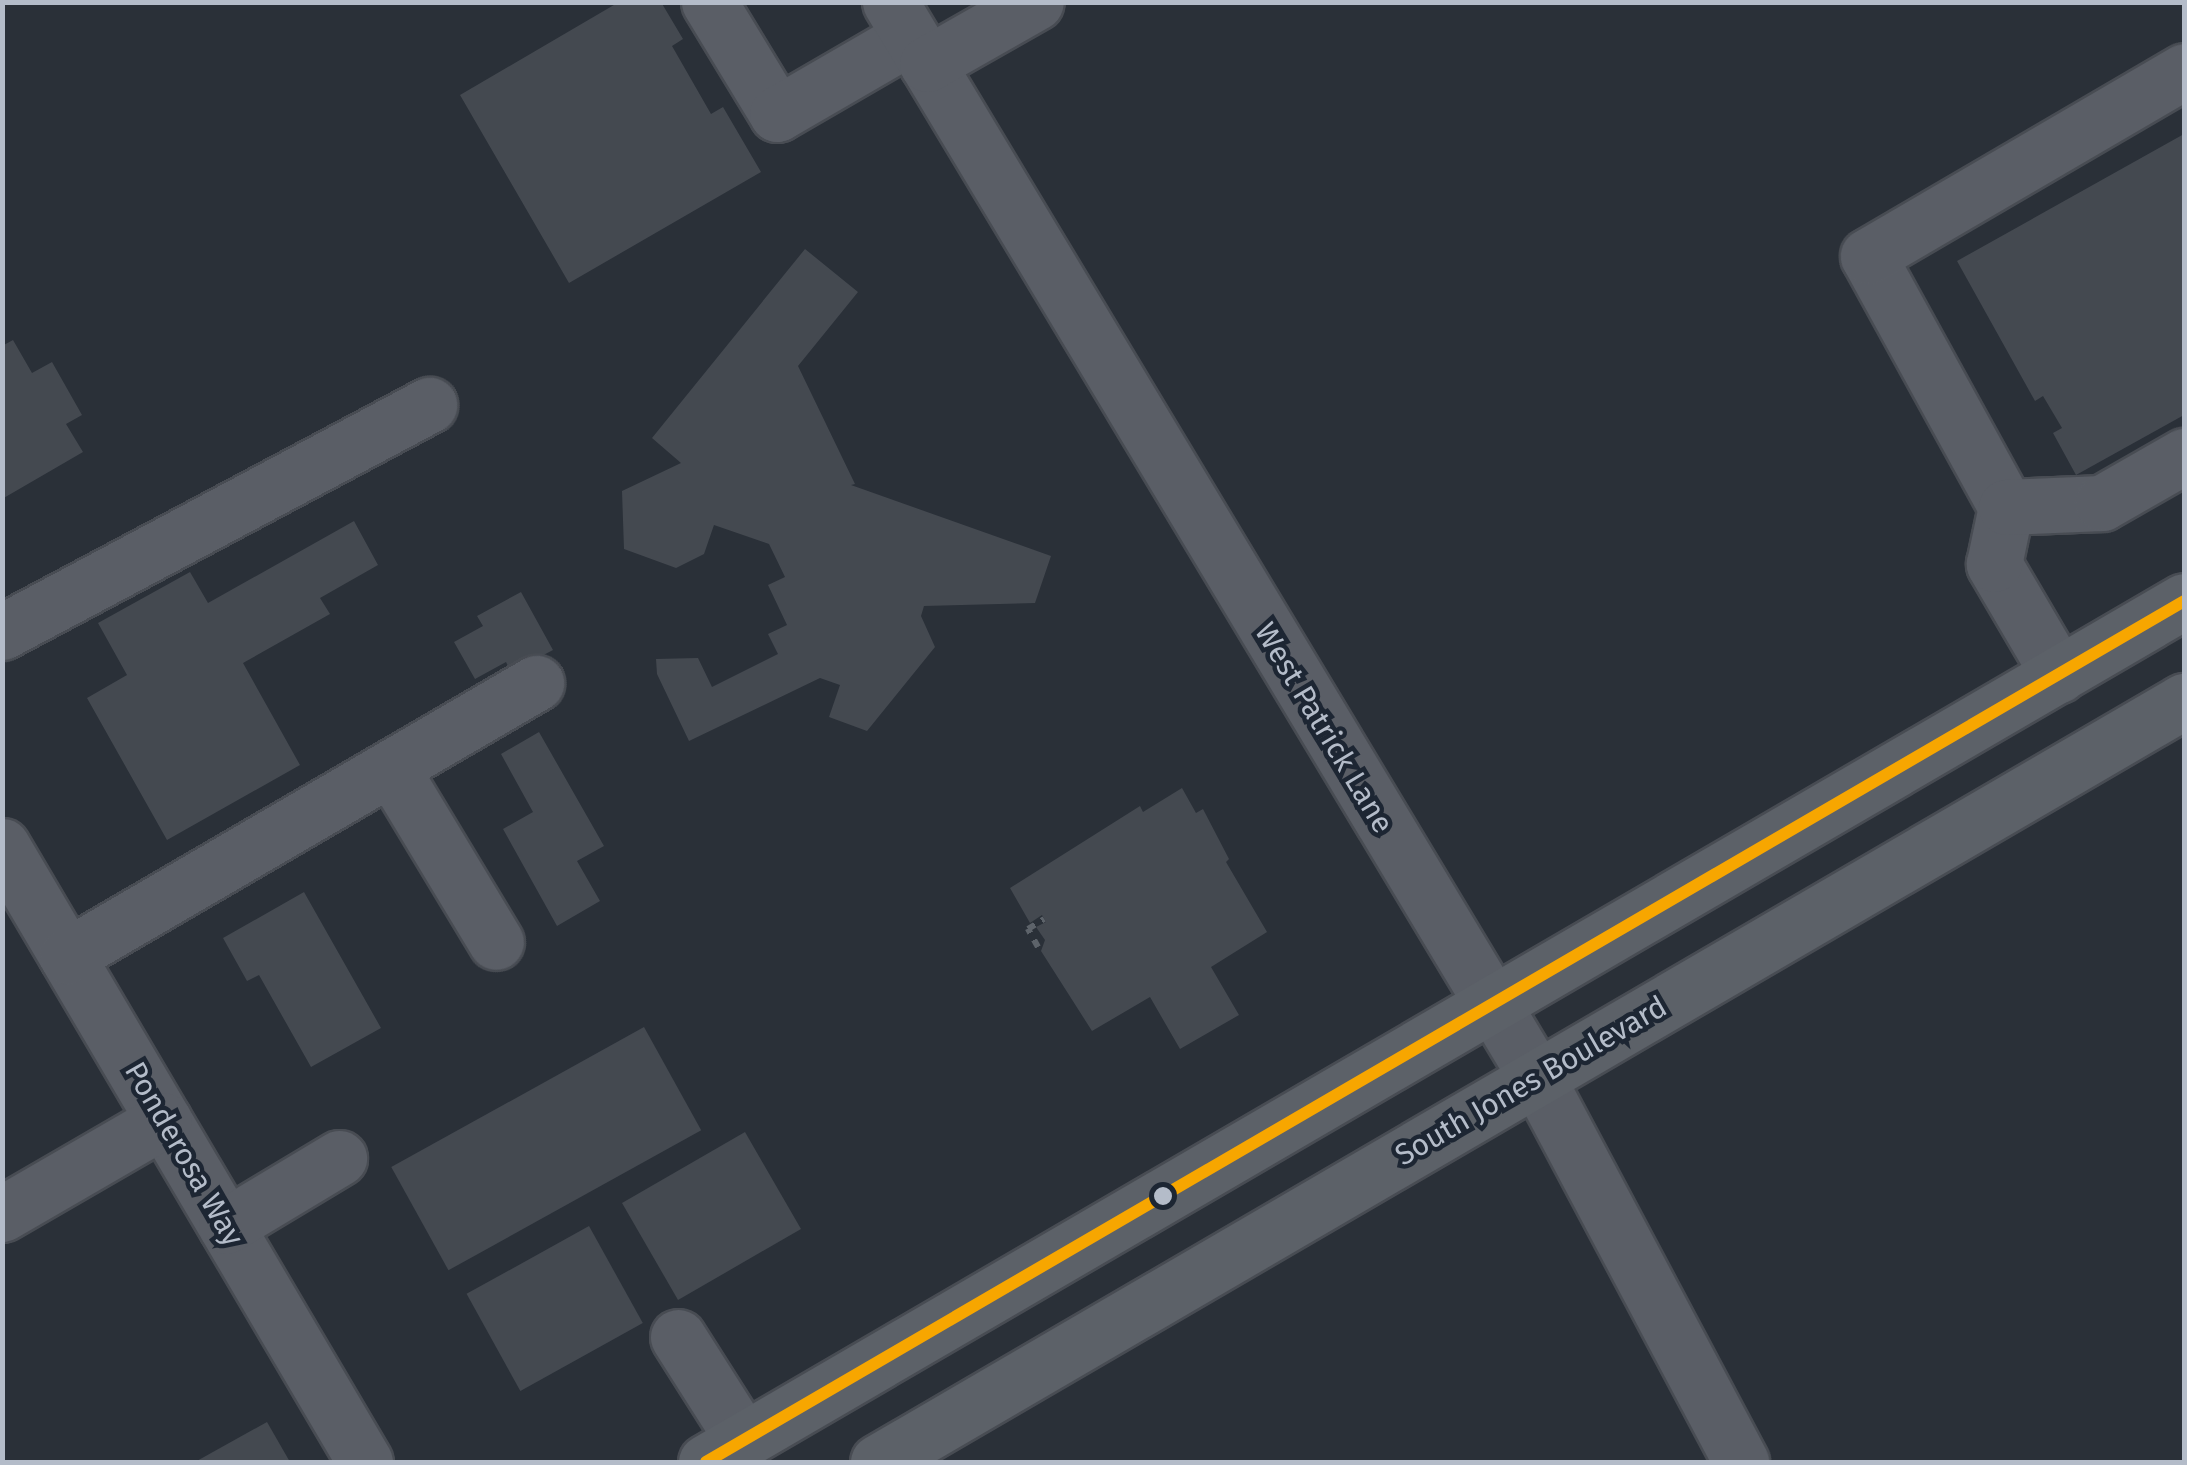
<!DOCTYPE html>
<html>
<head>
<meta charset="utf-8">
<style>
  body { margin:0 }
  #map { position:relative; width:2187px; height:1465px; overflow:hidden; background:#2a3038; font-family:"Fira Sans",sans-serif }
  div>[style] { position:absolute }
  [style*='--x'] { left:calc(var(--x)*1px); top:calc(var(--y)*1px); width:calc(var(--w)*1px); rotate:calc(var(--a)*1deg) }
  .building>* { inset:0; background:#444950; transform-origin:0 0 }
  .path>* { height:6px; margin-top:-3px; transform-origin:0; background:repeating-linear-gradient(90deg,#5d636a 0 8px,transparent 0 16px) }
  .roads { filter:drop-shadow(2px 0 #484c53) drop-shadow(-2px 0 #484c53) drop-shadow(0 2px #484c53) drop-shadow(0 -2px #484c53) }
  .minor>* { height:55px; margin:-27.5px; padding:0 27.5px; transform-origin:27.5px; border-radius:27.5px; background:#5a5e66 }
  .major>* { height:55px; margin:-27.5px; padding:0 27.5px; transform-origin:27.5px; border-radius:27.5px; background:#5c6168 }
  .bus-1>* { height:12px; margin:-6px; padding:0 6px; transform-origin:6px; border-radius:6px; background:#f7a600 }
  .dots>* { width:28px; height:28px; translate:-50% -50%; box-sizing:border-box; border:5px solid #1d2633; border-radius:50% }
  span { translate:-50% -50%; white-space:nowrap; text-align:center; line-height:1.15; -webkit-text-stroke:9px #1d2633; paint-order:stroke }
  .street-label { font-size:30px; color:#b4bcc9 }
  .frame { position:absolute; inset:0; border:5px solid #b4bcc9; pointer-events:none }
</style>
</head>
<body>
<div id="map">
  <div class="building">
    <div style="clip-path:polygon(619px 2px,661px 2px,683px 39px,672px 46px,711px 114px,723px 107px,761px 172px,569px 283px,460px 95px)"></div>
    <div style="clip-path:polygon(2184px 134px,2184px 415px,2076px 475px,2053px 433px,2062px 428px,2043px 396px,2035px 401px,1957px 261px)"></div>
    <div style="clip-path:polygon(805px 249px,858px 292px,798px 366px,855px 484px,851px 485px,1051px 556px,1035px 603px,924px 606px,921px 616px,935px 647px,867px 731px,829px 717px,840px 685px,820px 678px,689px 741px,657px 674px,656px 659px,698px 658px,712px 687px,778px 654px,768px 634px,787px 625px,768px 585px,785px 577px,769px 544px,714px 525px,704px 554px,676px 568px,624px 549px,622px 491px,681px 463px,652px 438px)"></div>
    <div style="clip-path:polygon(13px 340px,32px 373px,52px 362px,82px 415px,66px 424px,83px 452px,2px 499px,2px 346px)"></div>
    <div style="clip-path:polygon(354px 521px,378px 565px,320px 598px,330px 614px,243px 663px,300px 765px,167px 840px,87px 698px,127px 675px,98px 623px,190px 572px,208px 603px)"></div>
    <div style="clip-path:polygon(521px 592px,553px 650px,511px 672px,506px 662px,475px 679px,454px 642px,483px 626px,477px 616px)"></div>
    <div style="clip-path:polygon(539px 732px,604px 846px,577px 861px,600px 901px,557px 926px,503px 829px,533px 812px,501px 754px)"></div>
    <div style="clip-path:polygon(1182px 788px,1196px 813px,1203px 809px,1229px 859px,1226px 862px,1267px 932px,1211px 967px,1239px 1015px,1180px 1049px,1150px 997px,1092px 1031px,1041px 951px,1045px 940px,1036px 927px,1046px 922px,1042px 915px,1030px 923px,1010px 888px,1140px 806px,1143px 812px)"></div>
    <div style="clip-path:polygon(304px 892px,381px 1028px,311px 1067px,259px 975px,247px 981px,223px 938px)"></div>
    <div style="left:644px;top:1027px;width:118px;height:289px;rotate:61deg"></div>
    <div style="left:745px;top:1132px;width:112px;height:142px;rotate:60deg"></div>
    <div style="left:589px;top:1226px;width:111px;height:140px;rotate:61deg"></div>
    <div style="clip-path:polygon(267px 1422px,290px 1462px,195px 1462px)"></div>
  </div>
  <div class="path">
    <div style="--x:1038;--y:947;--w:21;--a:-119"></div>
    <div style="--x:1028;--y:929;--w:19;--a:-32"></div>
  </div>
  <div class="roads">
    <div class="minor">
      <div style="--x:709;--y:2;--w:131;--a:58.7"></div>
      <div style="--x:777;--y:114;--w:154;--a:-30.1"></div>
      <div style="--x:890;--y:2;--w:1256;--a:58.98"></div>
      <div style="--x:1537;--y:1078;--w:435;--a:62"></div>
      <div style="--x:927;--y:64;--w:125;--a:-29.6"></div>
      <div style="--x:2006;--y:507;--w:286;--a:-118.8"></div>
      <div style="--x:1868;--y:256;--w:366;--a:-30.3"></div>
      <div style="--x:2;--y:632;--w:484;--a:-28"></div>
      <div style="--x:2059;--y:675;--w:129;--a:-120.4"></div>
      <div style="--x:1994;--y:564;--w:58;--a:-78.1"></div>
      <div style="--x:2006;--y:507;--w:96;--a:-2.4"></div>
      <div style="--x:2102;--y:503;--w:95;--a:-29.8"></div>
      <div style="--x:391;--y:768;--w:203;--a:58.9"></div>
      <div style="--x:2;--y:846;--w:715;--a:59.49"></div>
      <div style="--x:67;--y:956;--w:543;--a:-30.2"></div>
      <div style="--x:2;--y:1214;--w:187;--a:-30.1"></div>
      <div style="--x:226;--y:1226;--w:132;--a:-31"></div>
      <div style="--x:678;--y:1337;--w:123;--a:57.6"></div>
    </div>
    <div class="major">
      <div style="--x:706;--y:1462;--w:1710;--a:-30.22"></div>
      <div style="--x:878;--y:1462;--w:1512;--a:-30.23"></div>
    </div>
  </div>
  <div class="bus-1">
    <div style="--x:706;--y:1462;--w:1710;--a:-30.22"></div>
  </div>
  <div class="dots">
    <div style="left:1163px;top:1196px;background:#b4bcc9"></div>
  </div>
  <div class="street-label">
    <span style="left:1324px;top:728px;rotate:59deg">West Patrick Lane</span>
    <span style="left:1531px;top:1081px;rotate:-30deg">South Jones Boulevard</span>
    <span style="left:184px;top:1154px;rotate:60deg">Ponderosa Way</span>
  </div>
  <div class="frame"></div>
</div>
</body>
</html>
